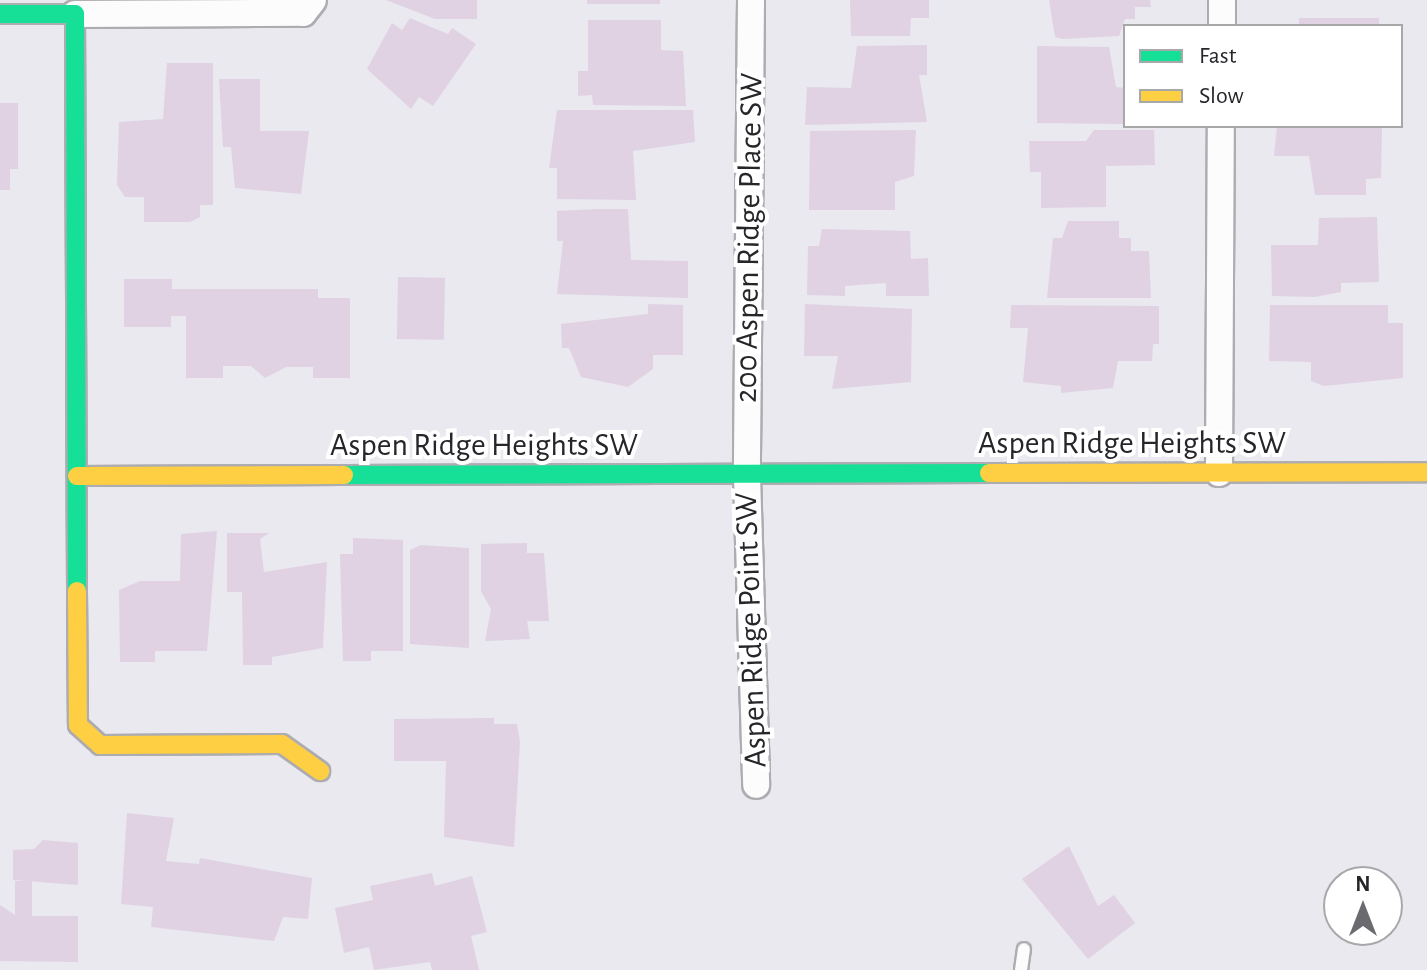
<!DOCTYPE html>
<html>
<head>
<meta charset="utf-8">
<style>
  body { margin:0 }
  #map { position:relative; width:1427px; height:970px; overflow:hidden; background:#e9e9ef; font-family:"Alegreya Sans",sans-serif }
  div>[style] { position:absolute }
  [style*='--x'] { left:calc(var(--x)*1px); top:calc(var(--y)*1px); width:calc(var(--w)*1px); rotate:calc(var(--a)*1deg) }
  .building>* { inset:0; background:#e0d2e3; transform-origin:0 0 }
  .roads { filter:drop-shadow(2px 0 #acacb1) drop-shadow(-2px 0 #acacb1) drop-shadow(0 2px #acacb1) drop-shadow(0 -2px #acacb1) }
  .lane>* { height:12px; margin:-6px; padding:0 6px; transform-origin:6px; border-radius:6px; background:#fcfcfd }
  .street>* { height:26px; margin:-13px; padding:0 13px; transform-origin:13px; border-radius:13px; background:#fcfcfd }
  .fast>* { height:18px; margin:-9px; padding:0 9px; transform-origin:9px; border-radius:9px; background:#16e098 }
  .slow>* { height:18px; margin:-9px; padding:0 9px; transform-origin:9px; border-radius:9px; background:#ffcf43 }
  span { translate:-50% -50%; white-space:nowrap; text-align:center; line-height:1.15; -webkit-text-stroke:8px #fff; paint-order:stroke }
  .street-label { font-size:32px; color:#26262a }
  .legend { position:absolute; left:1123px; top:24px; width:280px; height:104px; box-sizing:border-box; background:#fff; border:2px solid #a8a8aa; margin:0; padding:10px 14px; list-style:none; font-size:24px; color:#26262a }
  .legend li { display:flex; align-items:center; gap:16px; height:40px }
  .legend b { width:40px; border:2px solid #a8a8aa }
  .north { position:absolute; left:1323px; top:866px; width:80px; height:80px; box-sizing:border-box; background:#fff; border:2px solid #a8a8aa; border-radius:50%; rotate:0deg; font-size:22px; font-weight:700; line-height:32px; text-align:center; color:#26262a }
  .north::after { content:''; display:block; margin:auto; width:28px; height:36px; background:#6a6a6f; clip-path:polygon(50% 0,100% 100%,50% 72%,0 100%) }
</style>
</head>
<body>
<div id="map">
  <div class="building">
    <div style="clip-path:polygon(386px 0,477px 0,477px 19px,435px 19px)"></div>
    <div style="left:587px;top:0;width:73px;height:4px"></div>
    <div style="clip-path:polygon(850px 0,929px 0,929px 18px,911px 18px,910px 36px,851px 36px)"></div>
    <div style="clip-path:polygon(1049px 0,1150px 0,1151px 7px,1135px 7px,1135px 19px,1125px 19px,1119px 36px,1062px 39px,1055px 37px)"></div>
    <div style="clip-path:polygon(410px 18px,448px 34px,452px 28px,476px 44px,433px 106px,419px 97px,411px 109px,367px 69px,392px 23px,402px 30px)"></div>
    <div style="left:1299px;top:18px;width:80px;height:8px"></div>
    <div style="clip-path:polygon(588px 20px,661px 20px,661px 50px,683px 51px,686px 106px,593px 105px,592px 95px,578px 96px,578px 71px,588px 71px)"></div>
    <div style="clip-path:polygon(927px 45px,927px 75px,919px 75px,927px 122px,805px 125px,807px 87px,851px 88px,857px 46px)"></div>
    <div style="clip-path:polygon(1037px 46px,1109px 47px,1116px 87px,1125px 88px,1125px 124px,1037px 123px)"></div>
    <div style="clip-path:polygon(167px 63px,213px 63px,213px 205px,200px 205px,200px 217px,190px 222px,144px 222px,144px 197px,125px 197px,117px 185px,119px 122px,163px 119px)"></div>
    <div style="clip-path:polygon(219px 79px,260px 79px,260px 131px,309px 131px,301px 194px,235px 188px,231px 147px,223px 147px)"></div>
    <div style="clip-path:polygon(0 103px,18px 103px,18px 169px,10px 169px,10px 190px,0 190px)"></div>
    <div style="clip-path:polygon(557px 110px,693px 110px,695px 142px,633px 151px,636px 200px,557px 199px,557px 168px,549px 168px)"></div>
    <div style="clip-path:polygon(1277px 126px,1382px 128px,1381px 178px,1366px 179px,1366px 195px,1315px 195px,1309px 156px,1274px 156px)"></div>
    <div style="clip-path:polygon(916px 130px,914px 176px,895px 182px,895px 210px,809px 210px,810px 131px)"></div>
    <div style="clip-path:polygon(1094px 130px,1154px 130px,1155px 165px,1106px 166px,1106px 207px,1041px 208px,1041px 172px,1030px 172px,1029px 141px,1086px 141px)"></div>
    <div style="clip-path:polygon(595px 209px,628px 209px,631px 260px,688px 261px,688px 298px,557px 294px,563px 241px,557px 241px,557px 211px)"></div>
    <div style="clip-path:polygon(1377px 217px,1379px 282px,1341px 283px,1341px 292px,1315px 297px,1272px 296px,1271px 245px,1318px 245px,1319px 218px)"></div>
    <div style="clip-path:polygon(1068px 221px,1119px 221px,1119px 238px,1131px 238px,1131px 251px,1149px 251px,1151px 298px,1047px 298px,1053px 238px,1062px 238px)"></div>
    <div style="clip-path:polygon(822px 229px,910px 231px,911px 259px,928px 258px,929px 296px,886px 296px,886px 283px,845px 286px,845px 296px,807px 295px,808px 246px,819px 246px)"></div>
    <div style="left:398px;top:277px;width:47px;height:62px;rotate:1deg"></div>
    <div style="clip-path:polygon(124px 279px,172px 279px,172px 289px,318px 289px,318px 298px,350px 298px,350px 378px,313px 378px,313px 367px,286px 367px,265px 378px,251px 366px,223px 366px,223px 378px,186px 378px,186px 316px,171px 316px,171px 327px,124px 327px)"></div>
    <div style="clip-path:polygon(648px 304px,683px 305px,683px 355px,653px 355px,653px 369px,628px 387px,581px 377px,569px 348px,562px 348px,561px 324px,648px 314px)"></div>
    <div style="clip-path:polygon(805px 304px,912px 309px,911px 382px,832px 389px,838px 356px,804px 356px)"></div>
    <div style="clip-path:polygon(1011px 305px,1159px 306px,1159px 344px,1153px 344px,1152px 361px,1118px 361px,1113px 388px,1061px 393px,1061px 386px,1023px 382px,1028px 328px,1010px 328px)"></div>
    <div style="clip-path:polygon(1270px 305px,1388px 305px,1388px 323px,1403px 323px,1403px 378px,1324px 386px,1311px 381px,1311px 362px,1269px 361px)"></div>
    <div style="clip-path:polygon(217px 531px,207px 651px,155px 651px,155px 662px,120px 662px,119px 590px,140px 581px,180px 581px,181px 534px)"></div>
    <div style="clip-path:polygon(227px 533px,269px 533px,260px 539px,264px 572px,327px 562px,323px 648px,272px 657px,272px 665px,243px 665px,242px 592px,227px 592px)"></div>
    <div style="clip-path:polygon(353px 538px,403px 540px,403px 651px,371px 651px,371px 661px,343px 661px,340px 554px,353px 554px)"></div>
    <div style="clip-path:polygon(527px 543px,527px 553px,544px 553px,549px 621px,527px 621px,530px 639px,485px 641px,491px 609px,481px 591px,481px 544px)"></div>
    <div style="clip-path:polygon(421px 545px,469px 548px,469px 648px,410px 644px,410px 550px)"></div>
    <div style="clip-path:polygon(494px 718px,494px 724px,517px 724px,520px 742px,514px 847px,444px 837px,446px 761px,394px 761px,394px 719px)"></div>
    <div style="clip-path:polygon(127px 813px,174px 818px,166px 861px,199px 864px,200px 858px,312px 878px,308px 919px,283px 917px,274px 941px,151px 927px,153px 907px,121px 904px)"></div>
    <div style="clip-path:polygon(43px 840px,78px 843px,78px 885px,13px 880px,13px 850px,34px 849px)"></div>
    <div style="clip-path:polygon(1069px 846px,1098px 906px,1114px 895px,1135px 923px,1088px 959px,1022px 879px)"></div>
    <div style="clip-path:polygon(432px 873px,435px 886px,472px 876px,487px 932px,471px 936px,479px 970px,432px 970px,430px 962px,374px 970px,369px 947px,344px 953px,335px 908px,373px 900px,370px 886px)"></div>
    <div style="clip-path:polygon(15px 881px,32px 881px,32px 916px,78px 916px,78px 962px,0 961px,0 905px,15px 915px)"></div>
  </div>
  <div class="roads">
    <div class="lane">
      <div style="--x:1021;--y:970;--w:21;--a:-82"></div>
    </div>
    <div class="street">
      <div style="--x:751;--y:0;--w:475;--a:90.5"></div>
      <div style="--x:747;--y:475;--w:310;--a:88.3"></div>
      <div style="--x:75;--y:14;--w:228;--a:-0.3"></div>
      <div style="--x:303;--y:13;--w:16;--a:-52"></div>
      <div style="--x:1222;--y:26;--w:26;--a:-90"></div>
      <div style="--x:1219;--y:473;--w:347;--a:-89.7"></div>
    </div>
    <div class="fast">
      <div style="--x:0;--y:14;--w:75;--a:0"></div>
      <div style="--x:75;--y:14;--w:577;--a:89.8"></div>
      <div style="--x:344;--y:475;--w:645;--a:-0.18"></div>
    </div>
    <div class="slow">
      <div style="--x:989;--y:473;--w:438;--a:-0.1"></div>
      <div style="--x:77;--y:476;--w:267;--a:-0.2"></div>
      <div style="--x:77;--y:591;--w:134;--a:89.6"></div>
      <div style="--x:78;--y:725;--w:30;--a:42"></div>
      <div style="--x:100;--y:745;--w:182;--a:-0.3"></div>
      <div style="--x:282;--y:744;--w:47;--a:35.4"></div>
    </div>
  </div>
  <div class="street-label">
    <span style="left:749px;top:238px;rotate:-89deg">200 Aspen Ridge Place SW</span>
    <span style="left:1132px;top:443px">Aspen Ridge Heights SW</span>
    <span style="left:484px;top:445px">Aspen Ridge Heights SW</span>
    <span style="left:751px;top:630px;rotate:-92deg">Aspen Ridge Point SW</span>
  </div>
  <ul class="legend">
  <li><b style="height:10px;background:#16e098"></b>Fast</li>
  <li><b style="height:10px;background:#ffcf43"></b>Slow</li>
  </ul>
  <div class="north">N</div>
</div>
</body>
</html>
